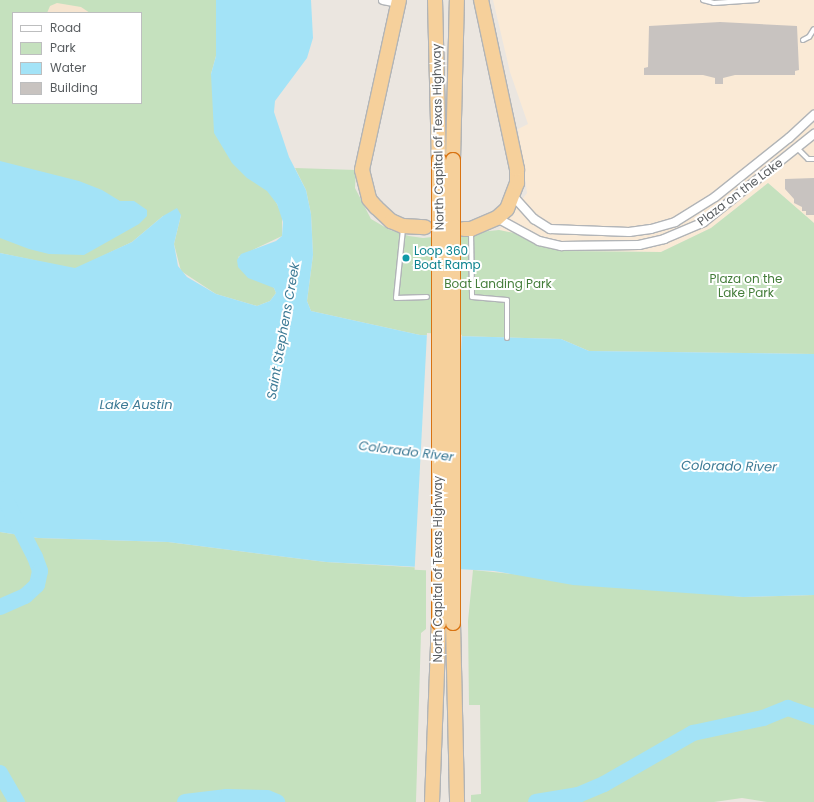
<!DOCTYPE html>
<html>
<head>
<meta charset="utf-8">
<style>
  body { margin:0 }
  #map { position:relative; width:814px; height:802px; overflow:hidden; background:#ebe6e0; font-family:Poppins,sans-serif }
  div>[style] { position:absolute }
  [style*='--x'] { left:calc(var(--x)*1px); top:calc(var(--y)*1px); width:calc(var(--w)*1px); rotate:calc(var(--a)*1deg) }
  .commercial>* { inset:0; background:#faead6 }
  .green>* { inset:0; background:#c5e1be }
  .sand>* { inset:0; background:#f6e5d0 }
  .water>* { inset:0; background:#a3e3f7 }
  .pier>* { inset:0; background:#ebe6e0; transform-origin:0 0 }
  .river>* { height:16px; margin:-8px; padding:0 8px; transform-origin:8px; border-radius:8px; background:#a3e3f7 }
  .building>* { inset:0; background:#c8c3c0 }
  .roads { filter:drop-shadow(1px 0 #b1b4b7) drop-shadow(-1px 0 #b1b4b7) drop-shadow(0 1px #b1b4b7) drop-shadow(0 -1px #b1b4b7) }
  .service>* { height:4px; margin:-2px; padding:0 2px; transform-origin:2px; border-radius:2px; background:#fff }
  .minor>* { height:8px; margin:-4px; padding:0 4px; transform-origin:4px; border-radius:4px; background:#fff }
  .trunk>* { height:14px; margin:-7px; padding:0 7px; transform-origin:7px; border-radius:7px; background:#f6d09b }
  .bridges { filter:drop-shadow(1px 0 #d87312) drop-shadow(-1px 0 #d87312) drop-shadow(0 1px #d87312) drop-shadow(0 -1px #d87312) }
  .trunk-bridge>* { height:14px; margin:-7px; padding:0 7px; transform-origin:7px; border-radius:7px; background:#f6d09b }
  .dots>* { width:11px; height:11px; translate:-50% -50%; box-sizing:border-box; border:2px solid #fff; border-radius:50% }
  span { translate:-50% -50%; white-space:nowrap; text-align:center; line-height:1.15; -webkit-text-stroke:4px #fff; paint-order:stroke }
  .street-label { font-size:12px; color:#595d60 }
  .culture-label { font-size:12px; color:#0d838f }
  .left { translate:0 -50%; text-align:left }
  .park-label { font-size:12px; color:#447d3a }
  .water-label { font-size:13px; color:#3e7b96; font-style:italic }
  .legend { position:absolute; left:12px; top:12px; width:130px; height:92px; box-sizing:border-box; background:#fff; border:1px solid #bdbebf; margin:0; padding:5px 7px; list-style:none; font-size:12px; color:#595d60 }
  .legend li { display:flex; align-items:center; gap:8px; height:20px }
  .legend b { width:20px; border:1px solid #bdbebf }
</style>
</head>
<body>
<div id="map">
  <div class="commercial">
    <div style="clip-path:polygon(493px 0,814px 0,814px 223px,768px 183px,711px 228px,661px 252px,566px 251px,539px 245px,514px 233px,499px 230px,527px 193px,518px 129px,528px 124px,510px 72px)"></div>
  </div>
  <div class="green">
    <div style="clip-path:polygon(evenodd,0 0,216px 0,216px 56px,211px 74px,282px 214px,282px 236px,238px 257px,274px 288px,276px 293px,270px 301px,257px 306px,216px 294px,181px 271px,174px 244px,181px 215px,163px 216px,132px 242px,75px 269px,0 253px,0 0,13px 13px,141px 13px,141px 103px,13px 103px,13px 13px)"></div>
    <div style="clip-path:polygon(295px 168px,356px 170px,355px 188px,371px 219px,390px 230px,409px 236px,423px 238px,499px 230px,514px 233px,539px 245px,566px 251px,661px 252px,711px 228px,768px 183px,814px 223px,814px 354px,589px 351px,561px 339px,420px 335px,311px 311px,307px 301px,313px 255px,311px 214px,306px 190px)"></div>
    <div style="clip-path:polygon(0 532px,38px 538px,168px 542px,326px 562px,426px 568px,426px 629px,421px 633px,416px 802px,0 802px)"></div>
    <div style="clip-path:polygon(473px 570px,743px 597px,814px 595px,814px 802px,767px 802px,742px 798px,714px 802px,471px 802px,471px 795px,481px 794px,480px 705px,469px 705px,468px 621px)"></div>
  </div>
  <div class="sand">
    <div style="clip-path:polygon(57px 3px,81px 7px,90px 13px,47px 13px,50px 6px)"></div>
  </div>
  <div class="water">
    <div style="clip-path:polygon(216px 0,311px 0,313px 38px,307px 58px,275px 101px,274px 112px,289px 157px,306px 190px,311px 214px,313px 255px,307px 301px,311px 311px,420px 335px,561px 339px,589px 351px,814px 354px,814px 595px,743px 597px,573px 585px,494px 571px,326px 562px,168px 542px,38px 538px,0 532px,0 253px,75px 268px,132px 242px,163px 216px,177px 208px,181px 215px,174px 244px,178px 266px,187px 277px,216px 294px,257px 306px,270px 301px,276px 293px,274px 288px,248px 278px,238px 267px,237px 260px,241px 254px,276px 241px,282px 236px,283px 222px,277px 204px,267px 191px,247px 178px,232px 163px,214px 133px,211px 74px,216px 56px)"></div>
    <div style="clip-path:polygon(0 161px,79px 181px,102px 190px,120px 201px,134px 201px,147px 210px,147px 216px,139px 224px,84px 255px,49px 254px,29px 249px,0 238px)"></div>
  </div>
  <div class="pier">
    <div style="left:427px;top:333px;width:35px;height:237px;rotate:3deg"></div>
  </div>
  <div class="river">
    <div style="--x:0;--y:489;--w:76;--a:62.8"></div>
    <div style="--x:35;--y:557;--w:15;--a:70"></div>
    <div style="--x:40;--y:571;--w:14;--a:102"></div>
    <div style="--x:37;--y:585;--w:16;--a:137"></div>
    <div style="--x:25;--y:596;--w:27;--a:156"></div>
    <div style="--x:0;--y:773;--w:34;--a:60"></div>
    <div style="--x:185;--y:802;--w:42;--a:-6.8"></div>
    <div style="--x:227;--y:797;--w:40;--a:1.4"></div>
    <div style="--x:267;--y:798;--w:11;--a:22"></div>
    <div style="--x:536;--y:802;--w:43;--a:-9.5"></div>
    <div style="--x:578;--y:795;--w:28;--a:-23"></div>
    <div style="--x:604;--y:784;--w:103;--a:-29.8"></div>
    <div style="--x:693;--y:733;--w:72;--a:-12.1"></div>
    <div style="--x:763;--y:718;--w:27;--a:-22"></div>
    <div style="--x:788;--y:708;--w:28;--a:19"></div>
  </div>
  <div class="building">
    <div style="clip-path:polygon(720px 22px,797px 26px,799px 70px,795px 71px,795px 75px,735px 75px,723px 78px,723px 84px,715px 84px,715px 78px,703px 75px,644px 75px,644px 68px,648px 67px,649px 26px)"></div>
    <div style="clip-path:polygon(814px 178px,814px 215px,806px 215px,806px 211px,802px 211px,802px 207px,794px 203px,794px 199px,785px 189px,785px 179px)"></div>
  </div>
  <div class="roads">
    <div class="service">
      <div style="--x:703;--y:0;--w:11;--a:15"></div>
      <div style="--x:714;--y:3;--w:43;--a:-4"></div>
      <div style="--x:803;--y:40;--w:7;--a:-27"></div>
      <div style="--x:809;--y:37;--w:9;--a:-58"></div>
      <div style="--x:798;--y:149;--w:14;--a:45"></div>
      <div style="--x:808;--y:159;--w:6;--a:0"></div>
      <div style="--x:403;--y:229;--w:69;--a:95.8"></div>
      <div style="--x:396;--y:298;--w:31;--a:-2"></div>
      <div style="--x:471;--y:231;--w:66;--a:89.1"></div>
      <div style="--x:472;--y:297;--w:35;--a:5"></div>
      <div style="--x:507;--y:300;--w:38;--a:90"></div>
    </div>
    <div class="minor">
      <div style="--x:383;--y:0;--w:16;--a:11"></div>
      <div style="--x:514;--y:197;--w:30;--a:48"></div>
      <div style="--x:534;--y:219;--w:19;--a:32"></div>
      <div style="--x:550;--y:229;--w:79;--a:2.2"></div>
      <div style="--x:629;--y:232;--w:22;--a:-8"></div>
      <div style="--x:651;--y:229;--w:25;--a:-16"></div>
      <div style="--x:675;--y:222;--w:47;--a:-32"></div>
      <div style="--x:715;--y:197;--w:95;--a:-38.6"></div>
      <div style="--x:789;--y:138;--w:34;--a:-43"></div>
      <div style="--x:497;--y:218;--w:48;--a:28.7"></div>
      <div style="--x:539;--y:241;--w:23;--a:13"></div>
      <div style="--x:561;--y:246;--w:78;--a:-0.7"></div>
      <div style="--x:639;--y:245;--w:26;--a:-13"></div>
      <div style="--x:664;--y:239;--w:43;--a:-23"></div>
      <div style="--x:704;--y:222;--w:141;--a:-38.7"></div>
    </div>
    <div class="trunk">
      <div style="--x:399;--y:0;--w:174;--a:102.3"></div>
      <div style="--x:362;--y:170;--w:30;--a:76"></div>
      <div style="--x:369;--y:199;--w:11;--a:49"></div>
      <div style="--x:376;--y:207;--w:21;--a:43"></div>
      <div style="--x:391;--y:221;--w:13;--a:23"></div>
      <div style="--x:403;--y:226;--w:22;--a:3"></div>
      <div style="--x:435;--y:0;--w:160;--a:88.6"></div>
      <div style="--x:453;--y:160;--w:160;--a:-88.6"></div>
      <div style="--x:464;--y:229;--w:7;--a:0"></div>
      <div style="--x:471;--y:229;--w:28;--a:-23"></div>
      <div style="--x:497;--y:218;--w:13;--a:-42"></div>
      <div style="--x:507;--y:209;--w:28;--a:-69"></div>
      <div style="--x:517;--y:183;--w:14;--a:-90"></div>
      <div style="--x:517;--y:169;--w:173;--a:-102"></div>
      <div style="--x:453;--y:623;--w:179;--a:88.7"></div>
      <div style="--x:432;--y:802;--w:179;--a:-87.8"></div>
    </div>
  </div>
  <div class="bridges">
    <div class="trunk-bridge">
      <div style="--x:439;--y:160;--w:463;--a:90"></div>
      <div style="--x:453;--y:160;--w:463;--a:90"></div>
    </div>
  </div>
  <div class="dots">
    <div style="left:406px;top:258px;background:#0f9aa8"></div>
  </div>
  <div class="street-label">
    <span style="left:438px;top:137px;rotate:-91deg">North Capital of Texas Highway</span>
    <span style="left:740px;top:192px;rotate:-37deg">Plaza on the Lake</span>
    <span style="left:438px;top:569px;rotate:-90deg">North Capital of Texas Highway</span>
  </div>
  <div class="culture-label">
    <span class="left" style="left:414px;top:258px">Loop 360<br>Boat Ramp</span>
  </div>
  <div class="park-label">
    <span style="left:746px;top:286px">Plaza on the<br>Lake Park</span>
    <span style="left:498px;top:284px">Boat Landing Park</span>
  </div>
  <div class="water-label">
    <span style="left:284px;top:331px;rotate:-80deg">Saint Stephens Creek</span>
    <span style="left:136px;top:405px">Lake Austin</span>
    <span style="left:406px;top:452px;rotate:7deg">Colorado River</span>
    <span style="left:729px;top:467px;rotate:1deg">Colorado River</span>
  </div>
  <ul class="legend">
  <li><b style="height:5px;background:#fff"></b>Road</li>
  <li><b style="height:11px;background:#c5e1be"></b>Park</li>
  <li><b style="height:11px;background:#a3e3f7"></b>Water</li>
  <li><b style="height:11px;background:#c8c3c0"></b>Building</li>
  </ul>
</div>
</body>
</html>
